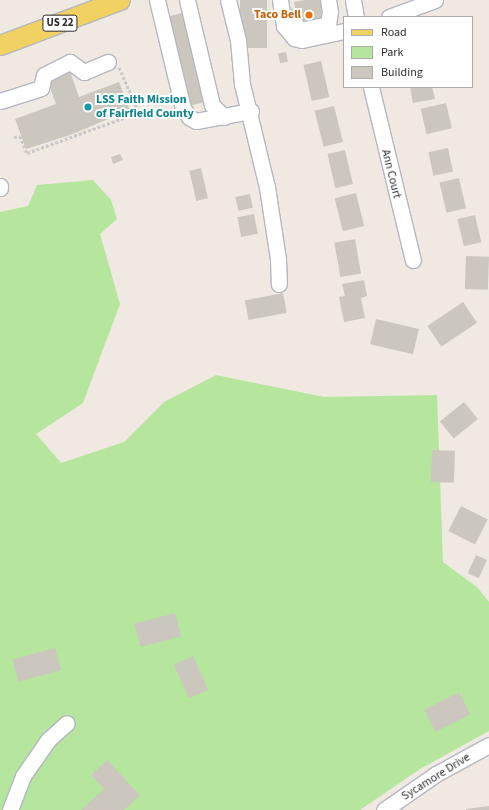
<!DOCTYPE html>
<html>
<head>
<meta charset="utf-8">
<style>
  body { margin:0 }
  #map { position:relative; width:489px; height:810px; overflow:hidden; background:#efe9e1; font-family:"Source Sans 3",sans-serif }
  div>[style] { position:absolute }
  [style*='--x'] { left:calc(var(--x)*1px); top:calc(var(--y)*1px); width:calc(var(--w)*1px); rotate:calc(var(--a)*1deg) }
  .green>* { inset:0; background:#b6e59e }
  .building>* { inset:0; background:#cbc7bf; transform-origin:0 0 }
  .path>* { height:2.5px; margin-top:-1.25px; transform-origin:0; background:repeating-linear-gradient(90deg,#c9c9c9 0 3px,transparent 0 5px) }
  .roads { filter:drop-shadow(1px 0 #b4b7c1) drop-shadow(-1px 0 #b4b7c1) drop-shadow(0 1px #b4b7c1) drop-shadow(0 -1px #b4b7c1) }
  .minor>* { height:15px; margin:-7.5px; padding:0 7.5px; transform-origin:7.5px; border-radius:7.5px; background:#fff }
  .major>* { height:19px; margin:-9.5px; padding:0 9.5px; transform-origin:9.5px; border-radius:9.5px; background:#f2d163 }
  .dots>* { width:11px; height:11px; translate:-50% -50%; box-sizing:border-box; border:2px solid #fff; border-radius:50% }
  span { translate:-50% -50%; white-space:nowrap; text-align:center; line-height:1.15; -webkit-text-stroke:4px #fff; paint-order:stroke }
  .shield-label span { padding:1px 3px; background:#fff; border:1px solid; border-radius:3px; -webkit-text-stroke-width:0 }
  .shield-label { font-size:11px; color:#2e2e2e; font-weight:700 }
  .food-label { font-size:12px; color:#c56008; font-weight:700 }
  .right { translate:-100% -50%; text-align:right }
  .culture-label { font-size:12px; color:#0d838f; font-weight:700 }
  .left { translate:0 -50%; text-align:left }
  .street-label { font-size:12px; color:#2e2e2e }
  .legend { position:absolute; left:343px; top:16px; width:130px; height:72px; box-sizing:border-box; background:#fff; border:1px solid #ababab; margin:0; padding:5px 7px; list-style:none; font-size:12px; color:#2e2e2e }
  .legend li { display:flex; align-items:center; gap:8px; height:20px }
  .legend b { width:20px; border:1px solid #ababab }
</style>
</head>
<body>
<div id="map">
  <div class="green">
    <div style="clip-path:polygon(93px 180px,111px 200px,117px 219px,100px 234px,120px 304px,83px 403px,36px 434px,61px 463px,124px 442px,164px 402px,216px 375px,324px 397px,437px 395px,443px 562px,478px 588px,489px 602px,489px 731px,420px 769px,360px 810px,0 810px,0 212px,28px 206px,37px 185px)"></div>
  </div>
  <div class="building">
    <div style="left:240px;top:0;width:27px;height:48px"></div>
    <div style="clip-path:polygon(305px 0,325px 0,328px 11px,321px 13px,322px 18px,304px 26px,301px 17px,297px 18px,294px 2px)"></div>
    <div style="left:186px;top:12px;width:92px;height:18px;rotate:76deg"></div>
    <div style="left:286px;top:52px;width:10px;height:8px;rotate:79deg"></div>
    <div style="left:321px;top:61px;width:37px;height:18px;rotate:77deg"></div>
    <div style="clip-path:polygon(70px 71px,79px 97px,119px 82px,130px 110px,70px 135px,26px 149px,15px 119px,56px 104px,47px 80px)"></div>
    <div style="clip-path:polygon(410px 87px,432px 87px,435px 99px,413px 103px)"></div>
    <div style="left:446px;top:103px;width:26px;height:26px;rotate:77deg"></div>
    <div style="left:334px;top:106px;width:37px;height:20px;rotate:76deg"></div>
    <div style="left:448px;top:148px;width:24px;height:20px;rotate:78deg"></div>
    <div style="left:345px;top:150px;width:35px;height:18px;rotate:77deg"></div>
    <div style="clip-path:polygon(120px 154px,123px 160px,113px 164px,111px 157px)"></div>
    <div style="left:201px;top:168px;width:31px;height:12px;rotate:77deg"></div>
    <div style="left:459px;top:178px;width:31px;height:20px;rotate:77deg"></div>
    <div style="left:356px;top:193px;width:34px;height:22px;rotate:76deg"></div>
    <div style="left:250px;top:194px;width:14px;height:15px;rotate:78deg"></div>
    <div style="left:254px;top:214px;width:20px;height:17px;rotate:79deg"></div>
    <div style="left:475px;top:215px;width:28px;height:18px;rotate:77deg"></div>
    <div style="left:355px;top:239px;width:35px;height:21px;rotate:80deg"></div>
    <div style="left:466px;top:256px;width:23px;height:33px;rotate:2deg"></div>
    <div style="clip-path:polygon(364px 280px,367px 296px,361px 298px,365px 318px,344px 322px,339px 297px,345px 296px,342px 284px)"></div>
    <div style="left:283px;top:293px;width:20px;height:39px;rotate:79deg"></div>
    <div style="left:463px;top:302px;width:25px;height:43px;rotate:56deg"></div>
    <div style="left:376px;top:319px;width:44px;height:26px;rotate:13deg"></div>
    <div style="left:464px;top:402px;width:22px;height:31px;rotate:51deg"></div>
    <div style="left:432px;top:450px;width:23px;height:32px;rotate:2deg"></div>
    <div style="left:461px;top:506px;width:30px;height:28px;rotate:27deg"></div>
    <div style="left:476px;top:555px;width:12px;height:20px;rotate:24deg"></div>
    <div style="left:175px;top:613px;width:24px;height:42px;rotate:75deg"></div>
    <div style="left:55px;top:648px;width:23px;height:44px;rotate:75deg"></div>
    <div style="left:193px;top:656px;width:37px;height:21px;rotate:66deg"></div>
    <div style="left:459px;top:692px;width:25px;height:39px;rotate:63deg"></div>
    <div style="clip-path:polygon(107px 760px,140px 795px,124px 810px,81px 810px,104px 789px,91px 775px)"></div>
    <div style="clip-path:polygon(489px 806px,489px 810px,466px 810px,466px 809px)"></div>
  </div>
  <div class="path">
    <div style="--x:14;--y:137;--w:6;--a:-9"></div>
    <div style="--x:20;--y:136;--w:18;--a:68"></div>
    <div style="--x:27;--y:153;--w:114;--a:-20"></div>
    <div style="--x:134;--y:114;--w:7;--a:-74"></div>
    <div style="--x:136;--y:107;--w:43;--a:-113.6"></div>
  </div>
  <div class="roads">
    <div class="minor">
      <div style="--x:157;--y:0;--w:111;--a:76.5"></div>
      <div style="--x:183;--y:108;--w:11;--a:56"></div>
      <div style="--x:189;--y:117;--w:8;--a:30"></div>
      <div style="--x:196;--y:121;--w:56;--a:-10.3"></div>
      <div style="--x:187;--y:0;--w:108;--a:76.6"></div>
      <div style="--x:212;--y:105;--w:17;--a:45"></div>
      <div style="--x:228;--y:0;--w:41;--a:76"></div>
      <div style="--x:238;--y:40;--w:44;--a:84.8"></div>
      <div style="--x:242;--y:84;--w:106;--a:76.4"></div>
      <div style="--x:267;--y:187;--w:73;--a:81.3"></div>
      <div style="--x:278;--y:259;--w:25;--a:88"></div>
      <div style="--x:280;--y:0;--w:26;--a:81"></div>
      <div style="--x:284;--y:26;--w:16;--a:50"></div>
      <div style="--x:294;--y:38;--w:8;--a:14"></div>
      <div style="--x:302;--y:40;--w:43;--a:-12.1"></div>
      <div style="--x:353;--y:0;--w:17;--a:80"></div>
      <div style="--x:290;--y:17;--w:16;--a:52"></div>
      <div style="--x:300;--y:30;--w:29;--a:-12"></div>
      <div style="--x:328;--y:24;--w:12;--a:-81"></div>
      <div style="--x:330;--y:12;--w:12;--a:-99"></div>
      <div style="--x:389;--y:17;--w:49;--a:-20.3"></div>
      <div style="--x:371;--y:87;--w:178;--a:76.4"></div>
      <div style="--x:0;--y:101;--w:43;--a:-17.6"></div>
      <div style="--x:41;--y:88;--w:13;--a:-77"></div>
      <div style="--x:44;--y:75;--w:29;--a:-27"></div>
      <div style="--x:70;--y:62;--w:17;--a:36"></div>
      <div style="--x:84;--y:72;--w:26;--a:-23"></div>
      <div style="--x:0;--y:186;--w:2;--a:90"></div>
      <div style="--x:10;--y:810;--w:36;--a:-69"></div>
      <div style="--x:23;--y:776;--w:44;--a:-55.2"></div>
      <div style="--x:48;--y:740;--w:25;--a:-42"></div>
      <div style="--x:384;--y:810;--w:63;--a:-34.7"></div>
      <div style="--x:436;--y:774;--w:60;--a:-28.7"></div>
    </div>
    <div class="major">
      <div style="--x:0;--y:45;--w:128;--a:-20.6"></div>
    </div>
  </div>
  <div class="dots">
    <div style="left:309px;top:15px;background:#e8710a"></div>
    <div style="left:88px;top:107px;background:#0f9aa8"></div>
  </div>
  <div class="shield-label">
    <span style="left:60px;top:23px">US 22</span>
  </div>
  <div class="food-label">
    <span class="right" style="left:301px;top:15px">Taco Bell</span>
  </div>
  <div class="culture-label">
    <span class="left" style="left:96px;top:107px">LSS Faith Mission<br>of Fairfield County</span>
  </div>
  <div class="street-label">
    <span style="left:391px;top:174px;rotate:76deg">Ann Court</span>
    <span style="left:436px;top:777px;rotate:-32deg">Sycamore Drive</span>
  </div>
  <ul class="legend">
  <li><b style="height:5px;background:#f2d163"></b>Road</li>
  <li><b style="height:11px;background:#b6e59e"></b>Park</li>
  <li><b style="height:11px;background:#cbc7bf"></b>Building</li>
  </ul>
</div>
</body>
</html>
